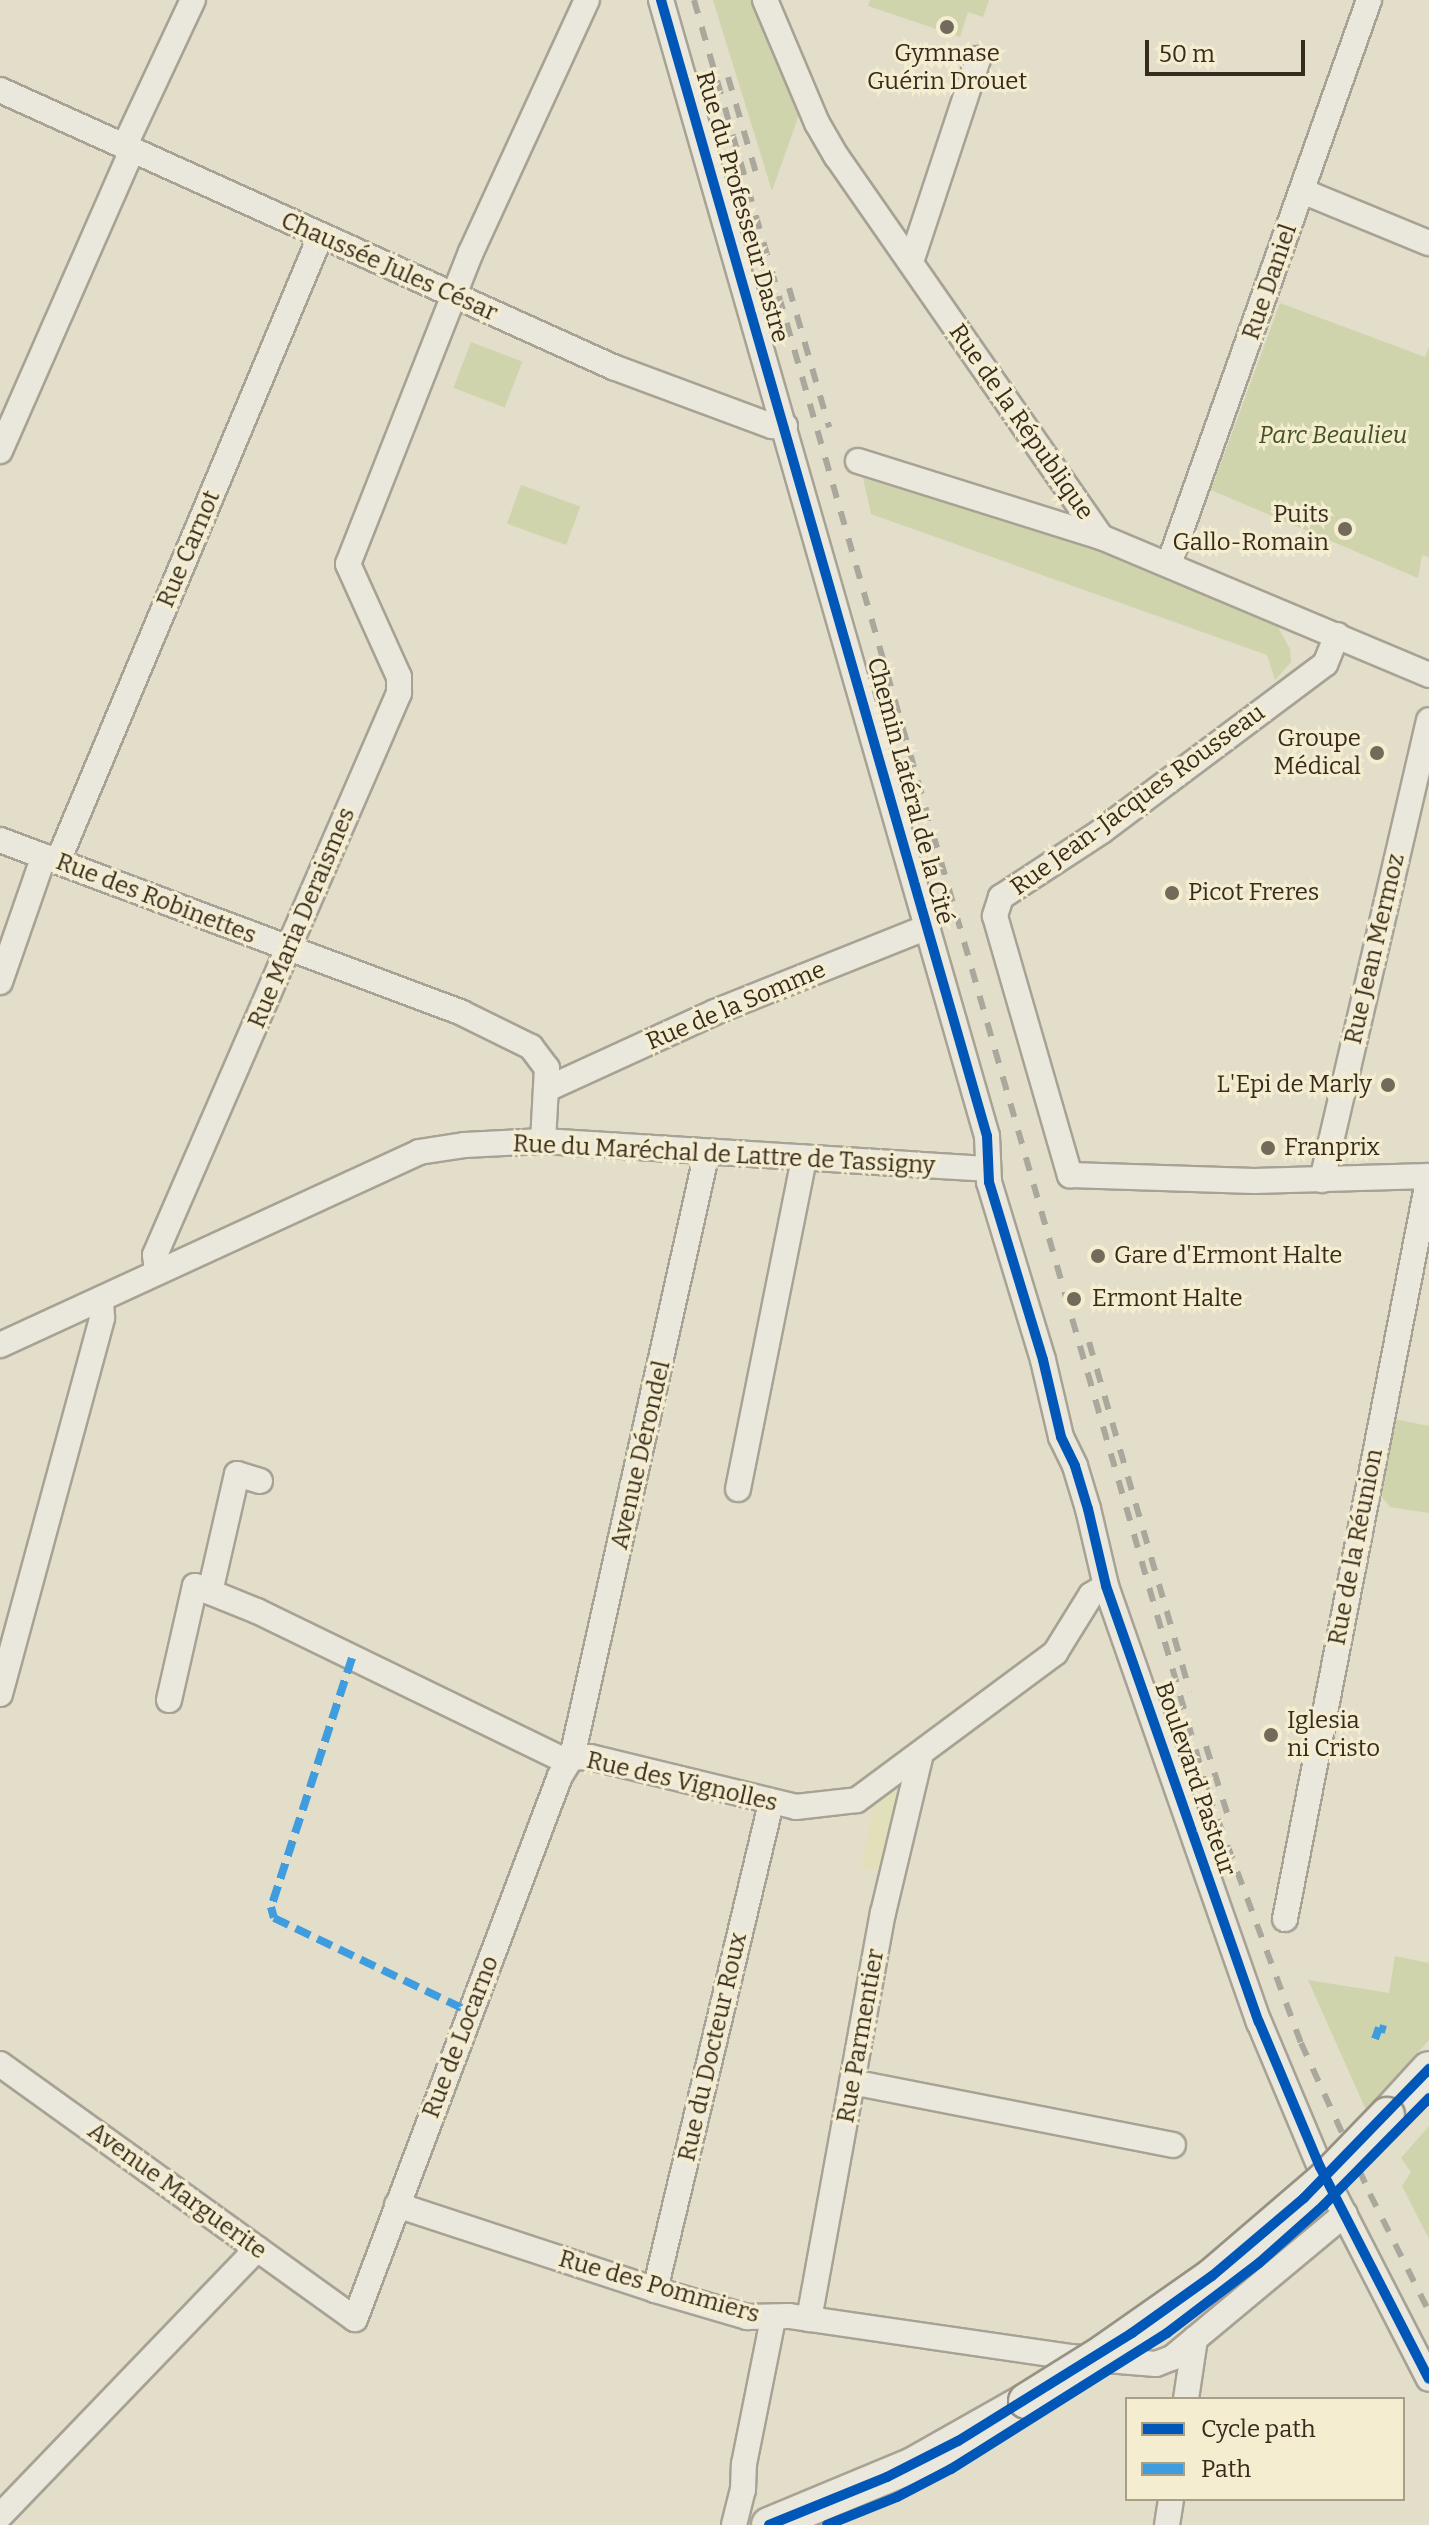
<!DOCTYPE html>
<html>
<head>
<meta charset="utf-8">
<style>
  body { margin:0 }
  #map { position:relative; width:1429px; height:2525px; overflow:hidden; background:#e2deca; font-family:Bitter,serif }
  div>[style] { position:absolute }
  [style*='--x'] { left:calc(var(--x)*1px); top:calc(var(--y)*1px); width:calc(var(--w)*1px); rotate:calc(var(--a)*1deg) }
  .farmland>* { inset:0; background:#e2dfbb }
  .green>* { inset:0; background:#cfd4ac; transform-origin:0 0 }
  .roads { filter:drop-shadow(2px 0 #a7a294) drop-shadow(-2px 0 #a7a294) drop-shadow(0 2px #a7a294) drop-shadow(0 -2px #a7a294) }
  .street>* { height:24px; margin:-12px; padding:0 12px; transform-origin:12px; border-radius:12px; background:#eae8dc }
  .secondary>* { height:34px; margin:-17px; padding:0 17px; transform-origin:17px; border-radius:17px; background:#eae8dc }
  .rail>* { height:6px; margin-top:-3px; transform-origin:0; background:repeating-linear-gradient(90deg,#aaa79c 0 14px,transparent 0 28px) }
  .bridges { filter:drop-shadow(2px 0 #979284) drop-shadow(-2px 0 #979284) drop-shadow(0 2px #979284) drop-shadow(0 -2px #979284) }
  .secondary-bridge>* { height:34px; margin:-17px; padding:0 17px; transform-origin:17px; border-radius:17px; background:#eae8dc }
  .quiet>* { height:8px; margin-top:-4px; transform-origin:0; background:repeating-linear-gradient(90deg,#3e9cdf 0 16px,transparent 0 24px) }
  .cycleway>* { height:10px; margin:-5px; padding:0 5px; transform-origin:5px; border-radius:5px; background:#0057b8 }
  .dots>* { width:22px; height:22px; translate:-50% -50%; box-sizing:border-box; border:4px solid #f5edd0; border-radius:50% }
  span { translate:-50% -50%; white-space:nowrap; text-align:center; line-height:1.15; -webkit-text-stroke:6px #f5edd0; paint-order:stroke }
  .poi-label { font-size:24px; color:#362b1d }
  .right { translate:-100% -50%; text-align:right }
  .left { translate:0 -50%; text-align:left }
  .street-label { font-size:24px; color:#362b1d }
  .park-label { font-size:24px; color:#425223; font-style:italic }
  .legend { position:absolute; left:1125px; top:2397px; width:280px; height:104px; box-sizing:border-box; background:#f5edd0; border:2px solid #a99f88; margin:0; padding:10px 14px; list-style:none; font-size:24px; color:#362b1d }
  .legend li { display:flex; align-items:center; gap:16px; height:40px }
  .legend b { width:40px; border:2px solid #a99f88 }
  .scale { position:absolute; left:1145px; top:40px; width:160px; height:36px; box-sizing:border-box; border:4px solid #362b1d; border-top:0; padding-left:10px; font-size:24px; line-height:28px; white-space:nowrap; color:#362b1d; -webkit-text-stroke:6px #f5edd0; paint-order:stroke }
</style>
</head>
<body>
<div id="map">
  <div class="farmland">
    <div style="clip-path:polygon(903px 1779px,887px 1873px,861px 1867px,875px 1800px)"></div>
  </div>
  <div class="green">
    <div style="clip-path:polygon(713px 0,752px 0,799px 115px,772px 191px)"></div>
    <div style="clip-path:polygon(870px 0,989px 0,983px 17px,968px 12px,960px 37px,868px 6px)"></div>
    <div style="clip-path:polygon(1280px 303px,1425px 357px,1429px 347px,1429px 557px,1422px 555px,1418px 578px,1211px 490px)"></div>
    <div style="left:471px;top:342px;width:55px;height:49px;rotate:21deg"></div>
    <div style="clip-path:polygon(863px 478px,1085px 546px,1278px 627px,1290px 649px,1291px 662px,1275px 680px,1267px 655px,871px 514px)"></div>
    <div style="left:521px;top:485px;width:63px;height:41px;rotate:20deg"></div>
    <div style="clip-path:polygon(1394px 1419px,1429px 1426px,1429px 1513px,1390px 1507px,1380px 1495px)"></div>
    <div style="clip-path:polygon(1395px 1956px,1429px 1963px,1429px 2040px,1366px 2110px,1308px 1980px,1389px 1993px)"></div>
    <div style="clip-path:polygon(1429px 2126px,1429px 2239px,1402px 2186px,1411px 2172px,1401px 2158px)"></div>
  </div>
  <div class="roads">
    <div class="street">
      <div style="--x:661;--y:0;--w:1182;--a:73.99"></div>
      <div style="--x:987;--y:1136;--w:46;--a:87.5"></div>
      <div style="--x:989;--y:1182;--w:186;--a:73.1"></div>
      <div style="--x:1043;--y:1360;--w:79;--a:76.8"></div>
      <div style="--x:1061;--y:1437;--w:32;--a:64"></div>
      <div style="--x:1075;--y:1466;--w:45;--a:73.2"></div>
      <div style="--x:1088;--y:1509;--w:79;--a:76.8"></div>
      <div style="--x:1106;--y:1586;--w:462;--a:70.7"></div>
      <div style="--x:1259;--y:2022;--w:157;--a:67.2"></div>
      <div style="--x:1320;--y:2167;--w:238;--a:62.8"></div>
      <div style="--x:765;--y:0;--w:134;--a:67.1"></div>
      <div style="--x:817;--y:123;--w:39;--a:60"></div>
      <div style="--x:837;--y:157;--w:463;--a:55.2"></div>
      <div style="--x:1101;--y:537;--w:356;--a:22.8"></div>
      <div style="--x:0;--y:90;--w:673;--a:24.32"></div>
      <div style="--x:613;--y:367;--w:170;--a:20.4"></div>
      <div style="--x:772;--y:426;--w:13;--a:0"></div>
      <div style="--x:124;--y:147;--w:162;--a:-64.9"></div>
      <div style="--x:1302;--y:191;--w:137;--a:22.3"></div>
      <div style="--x:911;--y:262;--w:214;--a:-71.7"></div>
      <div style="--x:0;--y:451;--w:328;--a:-66.3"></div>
      <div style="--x:858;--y:461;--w:255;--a:17.4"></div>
      <div style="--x:1169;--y:564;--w:598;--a:-70.47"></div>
      <div style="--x:1337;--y:635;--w:31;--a:112"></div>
      <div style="--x:1325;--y:664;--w:279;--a:143.2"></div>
      <div style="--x:1102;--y:831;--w:121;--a:146.8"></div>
      <div style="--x:1001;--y:897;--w:20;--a:108"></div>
      <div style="--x:995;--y:916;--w:270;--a:73.9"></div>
      <div style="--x:1070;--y:1175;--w:184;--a:1.9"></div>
      <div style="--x:1254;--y:1181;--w:175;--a:-1.6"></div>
      <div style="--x:0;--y:840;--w:493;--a:20.5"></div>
      <div style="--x:462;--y:1013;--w:77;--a:26.2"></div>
      <div style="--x:531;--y:1047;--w:26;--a:53"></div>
      <div style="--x:547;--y:1068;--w:73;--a:93.1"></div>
      <div style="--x:58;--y:861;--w:677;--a:-67.22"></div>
      <div style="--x:0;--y:982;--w:133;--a:-70.8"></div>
      <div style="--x:547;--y:1089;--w:185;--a:-24.6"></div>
      <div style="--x:715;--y:1012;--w:228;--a:-21.8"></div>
      <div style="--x:1322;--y:1180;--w:472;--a:-76.9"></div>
      <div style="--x:157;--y:1271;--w:16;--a:-97"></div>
      <div style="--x:155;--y:1255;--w:613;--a:-66.53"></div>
      <div style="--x:399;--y:693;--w:16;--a:-90"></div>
      <div style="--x:399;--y:677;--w:124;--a:-114.3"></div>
      <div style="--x:348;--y:564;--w:335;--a:-68.5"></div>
      <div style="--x:471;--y:252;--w:277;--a:-65.3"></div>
      <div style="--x:0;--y:1345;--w:461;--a:-24.7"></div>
      <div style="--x:419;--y:1152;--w:47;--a:-8.7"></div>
      <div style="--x:465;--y:1145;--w:78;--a:-2.9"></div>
      <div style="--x:543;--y:1141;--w:444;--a:3.6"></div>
      <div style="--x:738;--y:1489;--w:338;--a:-78.7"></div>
      <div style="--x:210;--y:1592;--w:121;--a:-77.1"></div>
      <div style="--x:237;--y:1474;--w:24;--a:17"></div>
      <div style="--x:0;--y:1694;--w:390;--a:-74.8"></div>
      <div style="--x:102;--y:1318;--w:19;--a:-93"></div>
      <div style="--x:169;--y:1700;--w:117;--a:-77.2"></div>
      <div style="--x:195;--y:1586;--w:67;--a:22"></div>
      <div style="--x:257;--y:1611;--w:337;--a:25.9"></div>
      <div style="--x:560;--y:1758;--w:30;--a:-2"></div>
      <div style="--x:590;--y:1757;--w:212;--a:13.6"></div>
      <div style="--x:796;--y:1807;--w:61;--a:-6.5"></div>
      <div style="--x:857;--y:1800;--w:247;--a:-36.6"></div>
      <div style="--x:1055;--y:1653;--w:68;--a:-58.2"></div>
      <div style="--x:1091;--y:1595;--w:17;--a:-31"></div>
      <div style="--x:1285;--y:1919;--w:757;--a:-79.03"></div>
      <div style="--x:0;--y:2064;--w:437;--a:35.7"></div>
      <div style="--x:355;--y:2319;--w:580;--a:-69.32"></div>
      <div style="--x:560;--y:1776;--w:22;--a:-58"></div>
      <div style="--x:572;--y:1757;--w:620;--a:-77.42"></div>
      <div style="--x:852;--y:2082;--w:327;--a:11.1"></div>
      <div style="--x:397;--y:2205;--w:272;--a:18.2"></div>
      <div style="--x:655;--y:2290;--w:96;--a:16.4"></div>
      <div style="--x:747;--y:2317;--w:42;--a:-1.4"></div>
      <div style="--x:789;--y:2316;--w:284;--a:8.3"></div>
      <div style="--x:1070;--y:2357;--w:86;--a:4.7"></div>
      <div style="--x:1156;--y:2364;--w:17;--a:-21"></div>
      <div style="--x:1172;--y:2358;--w:225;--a:-39.8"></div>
      <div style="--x:655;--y:2290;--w:501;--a:-76.6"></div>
      <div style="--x:809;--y:2319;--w:413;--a:-79.7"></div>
      <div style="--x:883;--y:1913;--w:163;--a:-76.6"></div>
      <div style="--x:1186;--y:2399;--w:61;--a:-81.5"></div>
      <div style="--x:0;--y:2516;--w:371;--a:-46.1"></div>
      <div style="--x:734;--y:2525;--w:36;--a:-76"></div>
      <div style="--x:743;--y:2490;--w:26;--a:-88"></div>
      <div style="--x:744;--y:2464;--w:148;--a:-78.7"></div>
      <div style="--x:1167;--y:2525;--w:26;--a:-81"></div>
    </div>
    <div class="secondary">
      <div style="--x:1387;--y:2115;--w:62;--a:-47.6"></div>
      <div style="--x:769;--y:2525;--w:156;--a:-22.6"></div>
      <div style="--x:913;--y:2465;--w:130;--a:-29.5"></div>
    </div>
  </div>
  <div class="rail">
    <div style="--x:694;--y:0;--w:1865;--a:74"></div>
    <div style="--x:1208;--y:1793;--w:267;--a:69.6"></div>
    <div style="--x:1301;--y:2043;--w:166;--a:65.4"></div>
    <div style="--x:1370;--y:2194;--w:132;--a:63.4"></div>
    <div style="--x:728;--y:77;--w:100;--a:73.7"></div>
    <div style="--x:789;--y:288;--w:145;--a:73.9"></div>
    <div style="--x:1089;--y:1342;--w:364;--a:73.9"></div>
    <div style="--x:1206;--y:1746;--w:80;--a:72.5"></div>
  </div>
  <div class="bridges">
    <div class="secondary-bridge">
      <div style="--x:1026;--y:2401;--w:92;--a:-32.1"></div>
      <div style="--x:1104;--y:2352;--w:132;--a:-35.1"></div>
      <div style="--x:1212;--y:2276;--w:146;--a:-40.6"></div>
      <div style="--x:1323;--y:2181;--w:92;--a:-45.9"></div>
    </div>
  </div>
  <div class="quiet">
    <div style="--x:352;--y:1658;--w:262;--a:108"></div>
    <div style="--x:271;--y:1907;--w:11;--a:75"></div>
    <div style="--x:274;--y:1918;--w:217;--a:25.6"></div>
    <div style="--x:1375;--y:2039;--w:12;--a:-70"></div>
    <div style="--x:1379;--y:2028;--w:7;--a:16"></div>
  </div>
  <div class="cycleway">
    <div style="--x:661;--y:0;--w:1182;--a:73.99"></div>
    <div style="--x:987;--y:1136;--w:46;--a:87.5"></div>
    <div style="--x:989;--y:1182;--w:186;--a:73.1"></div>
    <div style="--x:1043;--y:1360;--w:79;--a:76.8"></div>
    <div style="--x:1061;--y:1437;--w:32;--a:64"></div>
    <div style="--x:1075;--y:1466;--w:45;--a:73.2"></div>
    <div style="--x:1088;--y:1509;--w:79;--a:76.8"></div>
    <div style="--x:1106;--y:1586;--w:462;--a:70.7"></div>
    <div style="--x:1259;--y:2022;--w:157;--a:67.2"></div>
    <div style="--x:1320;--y:2167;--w:238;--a:62.8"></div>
    <div style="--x:769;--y:2525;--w:127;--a:-22.1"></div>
    <div style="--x:887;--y:2477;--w:80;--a:-26.9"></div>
    <div style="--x:958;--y:2441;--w:205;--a:-31.8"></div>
    <div style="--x:1132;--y:2333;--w:98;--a:-35.5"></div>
    <div style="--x:1212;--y:2276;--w:121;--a:-40.3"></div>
    <div style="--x:1304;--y:2198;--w:180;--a:-45.9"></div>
    <div style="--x:827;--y:2525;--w:75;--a:-21.8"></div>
    <div style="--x:897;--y:2497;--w:61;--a:-27.4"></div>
    <div style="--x:951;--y:2469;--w:255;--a:-32.2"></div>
    <div style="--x:1167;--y:2333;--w:116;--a:-37.3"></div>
    <div style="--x:1259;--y:2263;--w:87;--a:-41.7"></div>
    <div style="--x:1324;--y:2205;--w:150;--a:-45.5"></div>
  </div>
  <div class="dots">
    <div style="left:947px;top:27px;background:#726a5a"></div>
    <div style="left:1345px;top:529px;background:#726a5a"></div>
    <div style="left:1377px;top:753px;background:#726a5a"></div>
    <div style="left:1172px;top:893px;background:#726a5a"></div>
    <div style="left:1388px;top:1085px;background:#726a5a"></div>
    <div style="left:1268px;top:1148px;background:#726a5a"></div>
    <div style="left:1098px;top:1256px;background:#726a5a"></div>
    <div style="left:1074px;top:1299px;background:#726a5a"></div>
    <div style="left:1271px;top:1735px;background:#726a5a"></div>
  </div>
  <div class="poi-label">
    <span style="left:947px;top:68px">Gymnase<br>Guérin Drouet</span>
    <span class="right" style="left:1329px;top:529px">Puits<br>Gallo-Romain</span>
    <span class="right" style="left:1361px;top:753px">Groupe<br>Médical</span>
    <span class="left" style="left:1188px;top:893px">Picot Freres</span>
    <span class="right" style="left:1372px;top:1085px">L'Epi de Marly</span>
    <span class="left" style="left:1284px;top:1148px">Franprix</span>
    <span class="left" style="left:1114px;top:1256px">Gare d'Ermont Halte</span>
    <span class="left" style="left:1092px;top:1299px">Ermont Halte</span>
    <span class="left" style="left:1287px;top:1735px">Iglesia<br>ni Cristo</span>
  </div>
  <div class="street-label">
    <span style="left:742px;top:207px;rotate:74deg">Rue du Professeur Dastre</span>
    <span style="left:389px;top:267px;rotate:24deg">Chaussée Jules César</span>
    <span style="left:1270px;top:282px;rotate:-71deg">Rue Daniel</span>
    <span style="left:1021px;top:422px;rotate:55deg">Rue de la République</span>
    <span style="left:189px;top:549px;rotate:-67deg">Rue Carnot</span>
    <span style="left:910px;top:791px;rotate:75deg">Chemin Latéral de la Cité</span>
    <span style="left:1138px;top:800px;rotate:-36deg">Rue Jean-Jacques Rousseau</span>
    <span style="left:156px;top:899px;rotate:21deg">Rue des Robinettes</span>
    <span style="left:302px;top:918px;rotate:-67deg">Rue Maria Deraismes</span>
    <span style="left:1375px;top:949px;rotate:-77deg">Rue Jean Mermoz</span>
    <span style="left:736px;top:1006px;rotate:-23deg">Rue de la Somme</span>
    <span style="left:724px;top:1155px;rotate:3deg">Rue du Maréchal de Lattre de Tassigny</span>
    <span style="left:641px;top:1455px;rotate:-77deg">Avenue Dérondel</span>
    <span style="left:1356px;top:1547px;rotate:-79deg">Rue de la Réunion</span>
    <span style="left:1195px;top:1779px;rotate:71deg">Boulevard Pasteur</span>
    <span style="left:682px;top:1782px;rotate:13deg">Rue des Vignolles</span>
    <span style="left:861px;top:2036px;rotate:-80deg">Rue Parmentier</span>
    <span style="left:461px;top:2037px;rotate:-69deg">Rue de Locarno</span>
    <span style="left:713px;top:2047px;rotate:-77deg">Rue du Docteur Roux</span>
    <span style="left:177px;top:2191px;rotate:36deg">Avenue Marguerite</span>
    <span style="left:659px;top:2287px;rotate:16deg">Rue des Pommiers</span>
  </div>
  <div class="park-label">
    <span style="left:1333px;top:436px">Parc Beaulieu</span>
  </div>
  <ul class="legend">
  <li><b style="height:10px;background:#0057b8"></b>Cycle path</li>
  <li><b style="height:10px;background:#3e9cdf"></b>Path</li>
  </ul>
  <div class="scale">50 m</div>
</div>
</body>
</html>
